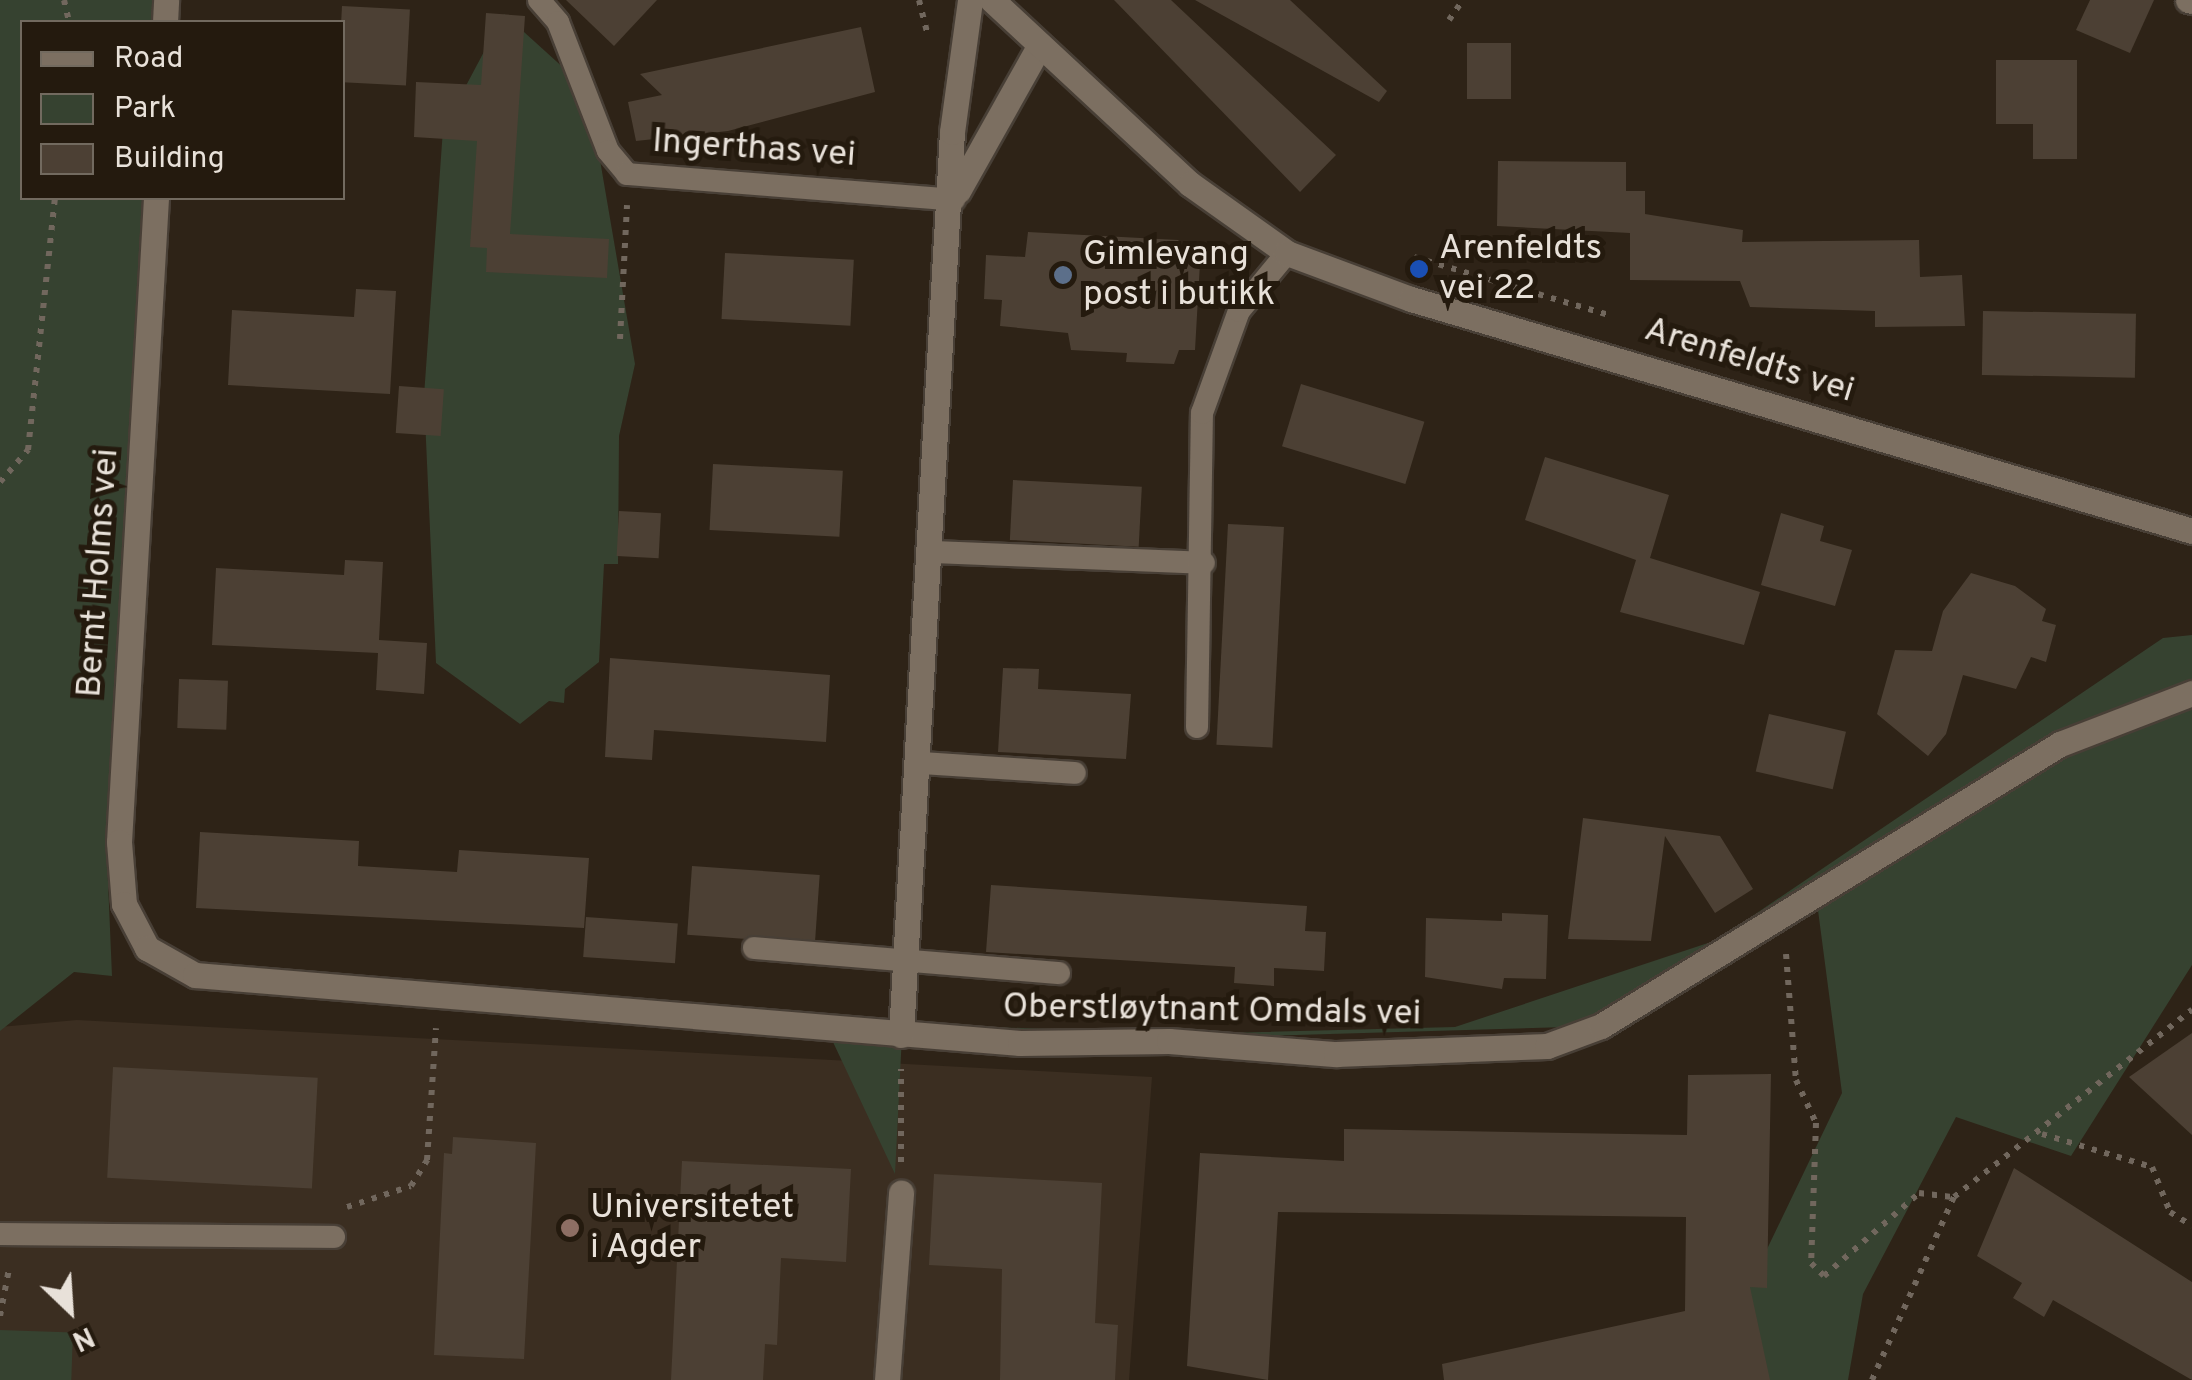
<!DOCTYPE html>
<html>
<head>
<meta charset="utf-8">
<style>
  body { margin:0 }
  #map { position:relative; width:2192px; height:1380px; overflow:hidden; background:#2e2317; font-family:Overpass,sans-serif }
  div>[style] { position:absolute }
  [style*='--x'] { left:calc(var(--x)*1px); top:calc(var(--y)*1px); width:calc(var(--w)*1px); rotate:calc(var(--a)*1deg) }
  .education>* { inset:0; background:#3b2e21 }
  .green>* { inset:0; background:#364230; transform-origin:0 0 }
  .building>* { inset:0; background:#4c4034; transform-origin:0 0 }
  .path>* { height:6px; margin-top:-3px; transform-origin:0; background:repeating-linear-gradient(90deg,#71675d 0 5px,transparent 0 13px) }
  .roads { filter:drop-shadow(2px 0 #483f36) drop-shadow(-2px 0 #483f36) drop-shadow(0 2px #483f36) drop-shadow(0 -2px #483f36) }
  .lane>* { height:22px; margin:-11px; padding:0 11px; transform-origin:11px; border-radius:11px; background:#7c6f61 }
  .street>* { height:25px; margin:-12.5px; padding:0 12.5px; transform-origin:12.5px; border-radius:12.5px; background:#7c6f61 }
  .secondary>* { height:25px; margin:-12.5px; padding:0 12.5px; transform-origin:12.5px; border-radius:12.5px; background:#7c6f61 }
  .dots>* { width:28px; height:28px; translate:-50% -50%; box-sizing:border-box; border:5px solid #241a0e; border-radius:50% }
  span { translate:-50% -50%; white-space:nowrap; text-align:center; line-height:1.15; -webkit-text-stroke:10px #241a0e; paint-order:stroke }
  .street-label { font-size:35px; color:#e8e1d9 }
  .poi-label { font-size:35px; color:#e8e1d9 }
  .left { translate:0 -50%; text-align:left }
  .legend { position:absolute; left:20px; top:20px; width:325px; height:180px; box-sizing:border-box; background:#241a0e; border:2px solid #726a5f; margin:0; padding:12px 18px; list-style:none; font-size:30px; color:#e8e1d9 }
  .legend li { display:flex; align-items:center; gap:20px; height:50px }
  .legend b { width:50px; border:2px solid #726a5f }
  .north { position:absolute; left:20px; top:1260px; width:100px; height:100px; -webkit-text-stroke:8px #241a0e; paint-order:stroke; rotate:155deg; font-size:28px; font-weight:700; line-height:40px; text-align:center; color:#e8e1d9 }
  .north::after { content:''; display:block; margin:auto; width:35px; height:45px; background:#e8e1d9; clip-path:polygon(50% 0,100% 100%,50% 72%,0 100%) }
</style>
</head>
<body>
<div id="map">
  <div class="education">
    <div style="clip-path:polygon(77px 1020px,1152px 1077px,1129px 1380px,0 1380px,0 1027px)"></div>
  </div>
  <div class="green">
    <div style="clip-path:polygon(0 0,167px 0,166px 22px,22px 22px,22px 198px,158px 198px,107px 858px,112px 976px,74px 972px,0 1031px)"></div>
    <div style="clip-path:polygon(504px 14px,588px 90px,635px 364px,619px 436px,618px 564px,604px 564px,599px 662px,565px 689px,564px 703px,549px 701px,520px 724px,436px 663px,424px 396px,443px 129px)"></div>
    <div style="clip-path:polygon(2192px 635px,2192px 965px,2071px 1156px,1956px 1117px,1863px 1294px,1848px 1380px,1645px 1380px,1744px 1297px,1842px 1093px,1816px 895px,1601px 1026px,1020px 1043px,902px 1035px,895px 1174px,825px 1025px,691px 1016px,1185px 1034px,1455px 1027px,1717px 940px,2163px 638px)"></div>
    <div style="left:0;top:1330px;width:73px;height:50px;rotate:2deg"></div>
  </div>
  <div class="building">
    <div style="clip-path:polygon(566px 0,657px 0,614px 46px)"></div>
    <div style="clip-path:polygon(1114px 0,1171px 0,1336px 155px,1300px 192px)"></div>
    <div style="clip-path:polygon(1195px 0,1290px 0,1387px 91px,1379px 102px)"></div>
    <div style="clip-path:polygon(2090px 0,2154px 0,2130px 53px,2076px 30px)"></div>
    <div style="left:342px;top:6px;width:68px;height:76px;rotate:3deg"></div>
    <div style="clip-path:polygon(486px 13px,525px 16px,510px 234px,609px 239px,607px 278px,486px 272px,487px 248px,470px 247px,477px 141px,414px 137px,416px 82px,481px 85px)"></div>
    <div style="clip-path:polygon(861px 27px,875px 92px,728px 131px,636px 141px,628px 102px,662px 95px,640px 74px)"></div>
    <div style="left:1467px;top:43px;width:44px;height:56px"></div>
    <div style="clip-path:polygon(1996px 60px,2077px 60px,2077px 159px,2033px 159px,2033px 124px,1996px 124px)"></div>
    <div style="clip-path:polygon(1498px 161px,1626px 162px,1626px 191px,1645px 191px,1645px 214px,1743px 230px,1742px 242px,1919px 240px,1920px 277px,1962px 275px,1965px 326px,1875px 327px,1875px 311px,1750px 307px,1740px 281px,1630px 280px,1630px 233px,1497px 226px)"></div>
    <div style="clip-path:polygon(1028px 232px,1178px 240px,1200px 263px,1195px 350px,1179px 350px,1174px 364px,1126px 362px,1127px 353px,1071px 350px,1068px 333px,1000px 326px,1002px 300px,984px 299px,986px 255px,1025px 257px)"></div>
    <div style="left:725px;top:253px;width:129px;height:66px;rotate:3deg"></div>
    <div style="clip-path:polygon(356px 289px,396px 291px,390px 394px,228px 385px,232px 310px,354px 317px)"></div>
    <div style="left:1983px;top:311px;width:153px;height:64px;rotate:1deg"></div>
    <div style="left:1301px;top:384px;width:129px;height:65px;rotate:17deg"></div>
    <div style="left:399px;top:386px;width:45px;height:47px;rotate:4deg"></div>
    <div style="clip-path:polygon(1545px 457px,1669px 495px,1650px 558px,1760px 592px,1744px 645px,1620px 612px,1636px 560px,1525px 520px)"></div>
    <div style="left:713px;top:464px;width:130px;height:66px;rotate:3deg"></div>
    <div style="left:1013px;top:480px;width:129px;height:60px;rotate:3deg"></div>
    <div style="left:619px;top:511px;width:42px;height:45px;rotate:3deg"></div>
    <div style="clip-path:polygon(1781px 513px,1824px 526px,1820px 541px,1852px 550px,1835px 606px,1761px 585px)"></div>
    <div style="left:1228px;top:524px;width:56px;height:221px;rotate:3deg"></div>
    <div style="clip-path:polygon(345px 560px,383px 562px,379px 640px,427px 643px,424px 694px,376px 690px,378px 653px,212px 645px,216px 568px,344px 575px)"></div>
    <div style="clip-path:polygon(1971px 573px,2015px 586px,2046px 609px,2042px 621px,2056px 625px,2046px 662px,2031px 657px,2016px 689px,1963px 675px,1946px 734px,1928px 756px,1877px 714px,1895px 650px,1932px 651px,1943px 611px)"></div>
    <div style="clip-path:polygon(610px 658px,830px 675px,826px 742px,654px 730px,652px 760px,605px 757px)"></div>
    <div style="clip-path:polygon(1003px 668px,1039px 669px,1038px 689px,1131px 694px,1126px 759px,998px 752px)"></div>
    <div style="left:179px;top:679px;width:49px;height:49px;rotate:2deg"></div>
    <div style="left:1769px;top:714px;width:79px;height:59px;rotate:13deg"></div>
    <div style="clip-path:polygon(1583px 818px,1720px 836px,1753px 889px,1715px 913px,1665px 836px,1651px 941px,1568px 939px)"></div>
    <div style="clip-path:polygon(200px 832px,359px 841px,358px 866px,457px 872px,459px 850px,589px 858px,584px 928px,196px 908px)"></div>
    <div style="left:692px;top:866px;width:128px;height:69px;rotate:4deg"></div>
    <div style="clip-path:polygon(991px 885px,1307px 906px,1305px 931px,1326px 932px,1324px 971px,1274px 968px,1274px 986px,1234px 983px,1235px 967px,986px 952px)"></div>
    <div style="clip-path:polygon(1502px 913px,1548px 915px,1546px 979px,1504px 978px,1502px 989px,1425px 977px,1426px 918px,1502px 921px)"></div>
    <div style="left:586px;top:917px;width:92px;height:40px;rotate:4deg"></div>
    <div style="clip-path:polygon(2192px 1033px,2192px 1135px,2129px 1077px)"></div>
    <div style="left:113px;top:1067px;width:205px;height:111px;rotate:3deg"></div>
    <div style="clip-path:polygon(1771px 1074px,1767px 1288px,1750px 1287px,1770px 1380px,1444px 1380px,1442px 1364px,1685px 1311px,1686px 1217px,1278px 1212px,1268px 1380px,1187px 1366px,1200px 1153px,1344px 1161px,1344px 1129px,1687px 1135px,1688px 1075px)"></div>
    <div style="clip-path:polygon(453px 1137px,536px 1143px,524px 1359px,434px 1355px,444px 1153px,452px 1154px)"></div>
    <div style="clip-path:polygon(682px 1161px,851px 1169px,846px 1262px,781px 1258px,777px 1345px,765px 1344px,763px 1380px,671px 1380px)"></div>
    <div style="clip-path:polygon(2014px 1168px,2192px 1282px,2192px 1380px,2053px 1300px,2044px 1317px,2013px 1298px,2022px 1283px,1977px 1256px)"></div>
    <div style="clip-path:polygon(934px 1174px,1102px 1183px,1095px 1323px,1118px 1325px,1115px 1380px,1000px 1380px,1002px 1269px,929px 1265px)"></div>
  </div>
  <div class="path">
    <div style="--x:64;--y:0;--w:23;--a:77"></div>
    <div style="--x:919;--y:0;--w:34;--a:76"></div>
    <div style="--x:1449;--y:20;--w:24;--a:-55"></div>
    <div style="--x:1414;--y:257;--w:202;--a:16.6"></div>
    <div style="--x:620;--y:339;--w:134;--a:-87"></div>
    <div style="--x:0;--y:482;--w:43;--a:-48.8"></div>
    <div style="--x:28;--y:450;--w:253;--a:-83.9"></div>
    <div style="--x:1786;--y:954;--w:126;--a:85.5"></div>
    <div style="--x:1796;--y:1080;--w:47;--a:65.1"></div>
    <div style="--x:1816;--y:1123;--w:140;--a:92"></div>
    <div style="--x:1811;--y:1263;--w:18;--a:45"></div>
    <div style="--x:1824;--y:1276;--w:126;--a:-41.1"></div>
    <div style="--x:1919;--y:1193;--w:35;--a:7"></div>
    <div style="--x:2042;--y:1134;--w:115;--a:16.7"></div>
    <div style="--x:2152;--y:1167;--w:48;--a:68.2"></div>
    <div style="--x:2170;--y:1212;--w:26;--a:32"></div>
    <div style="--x:901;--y:1162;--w:93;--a:-90"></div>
    <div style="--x:347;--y:1207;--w:67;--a:-18.2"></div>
    <div style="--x:411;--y:1186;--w:31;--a:-58"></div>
    <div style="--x:427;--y:1160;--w:132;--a:-86.1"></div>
    <div style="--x:0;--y:1316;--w:48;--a:-79.2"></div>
    <div style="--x:1872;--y:1380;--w:201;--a:-65.9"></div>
    <div style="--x:1954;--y:1197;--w:303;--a:-38.2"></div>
  </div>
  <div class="roads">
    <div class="lane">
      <div style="--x:539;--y:0;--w:29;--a:49"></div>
      <div style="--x:558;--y:22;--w:138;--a:68.8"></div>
      <div style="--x:608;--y:151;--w:30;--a:50"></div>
      <div style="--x:627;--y:174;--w:328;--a:4.5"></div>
      <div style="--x:932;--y:552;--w:272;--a:2.3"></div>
      <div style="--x:1197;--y:727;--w:314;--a:-89.1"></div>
      <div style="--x:1202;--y:413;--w:109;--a:-70.1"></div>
      <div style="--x:1239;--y:311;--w:75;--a:-50.4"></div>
      <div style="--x:921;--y:763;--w:154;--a:3.7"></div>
      <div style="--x:754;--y:948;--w:306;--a:4.7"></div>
      <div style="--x:0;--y:1234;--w:334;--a:0.5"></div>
    </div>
    <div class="street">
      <div style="--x:2188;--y:0;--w:4;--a:14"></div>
      <div style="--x:165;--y:22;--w:22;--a:-87"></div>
      <div style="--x:958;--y:191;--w:167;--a:-60.7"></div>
      <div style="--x:156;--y:198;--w:645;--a:93.29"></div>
      <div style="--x:119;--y:842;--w:62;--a:85.4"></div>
      <div style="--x:124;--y:904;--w:50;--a:62.4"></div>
      <div style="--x:147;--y:948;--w:55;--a:29.4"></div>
      <div style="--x:195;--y:975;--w:828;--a:4.71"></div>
      <div style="--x:1020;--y:1043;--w:149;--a:-0.8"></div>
      <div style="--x:1169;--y:1041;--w:168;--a:4.5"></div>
      <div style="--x:1336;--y:1054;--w:211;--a:-2.2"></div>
      <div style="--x:1547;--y:1046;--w:58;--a:-20.3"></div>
      <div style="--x:1601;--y:1026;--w:539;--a:-31.57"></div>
      <div style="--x:2060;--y:744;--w:142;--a:-21.1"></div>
      <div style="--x:901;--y:1035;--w:904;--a:-86.77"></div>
      <div style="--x:952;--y:132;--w:133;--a:-82.2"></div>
      <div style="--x:887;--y:1380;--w:188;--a:-85.7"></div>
    </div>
    <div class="secondary">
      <div style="--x:992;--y:0;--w:270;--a:42.9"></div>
      <div style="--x:1190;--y:184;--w:119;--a:35.4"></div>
      <div style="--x:1287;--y:253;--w:132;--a:20.4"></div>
      <div style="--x:1411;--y:299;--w:815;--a:16.54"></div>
    </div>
  </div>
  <div class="dots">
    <div style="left:1419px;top:269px;background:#1a4fb4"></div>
    <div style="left:1063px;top:275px;background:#5c6f8a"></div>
    <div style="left:570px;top:1228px;background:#8d6e63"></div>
  </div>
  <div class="street-label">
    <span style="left:754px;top:149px;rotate:4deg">Ingerthas vei</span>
    <span style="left:1749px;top:361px;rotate:17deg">Arenfeldts vei</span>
    <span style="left:99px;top:573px;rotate:-86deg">Bernt Holms vei</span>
    <span style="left:1212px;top:1011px;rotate:1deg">Oberstløytnant Omdals vei</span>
  </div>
  <div class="poi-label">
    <span class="left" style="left:1439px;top:269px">Arenfeldts<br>vei 22</span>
    <span class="left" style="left:1083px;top:275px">Gimlevang<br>post i butikk</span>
    <span class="left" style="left:590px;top:1228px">Universitetet<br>i Agder</span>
  </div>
  <ul class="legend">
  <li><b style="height:12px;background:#7c6f61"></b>Road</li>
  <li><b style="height:28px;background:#364230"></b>Park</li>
  <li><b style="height:28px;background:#4c4034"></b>Building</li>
  </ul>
  <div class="north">N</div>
</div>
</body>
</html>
